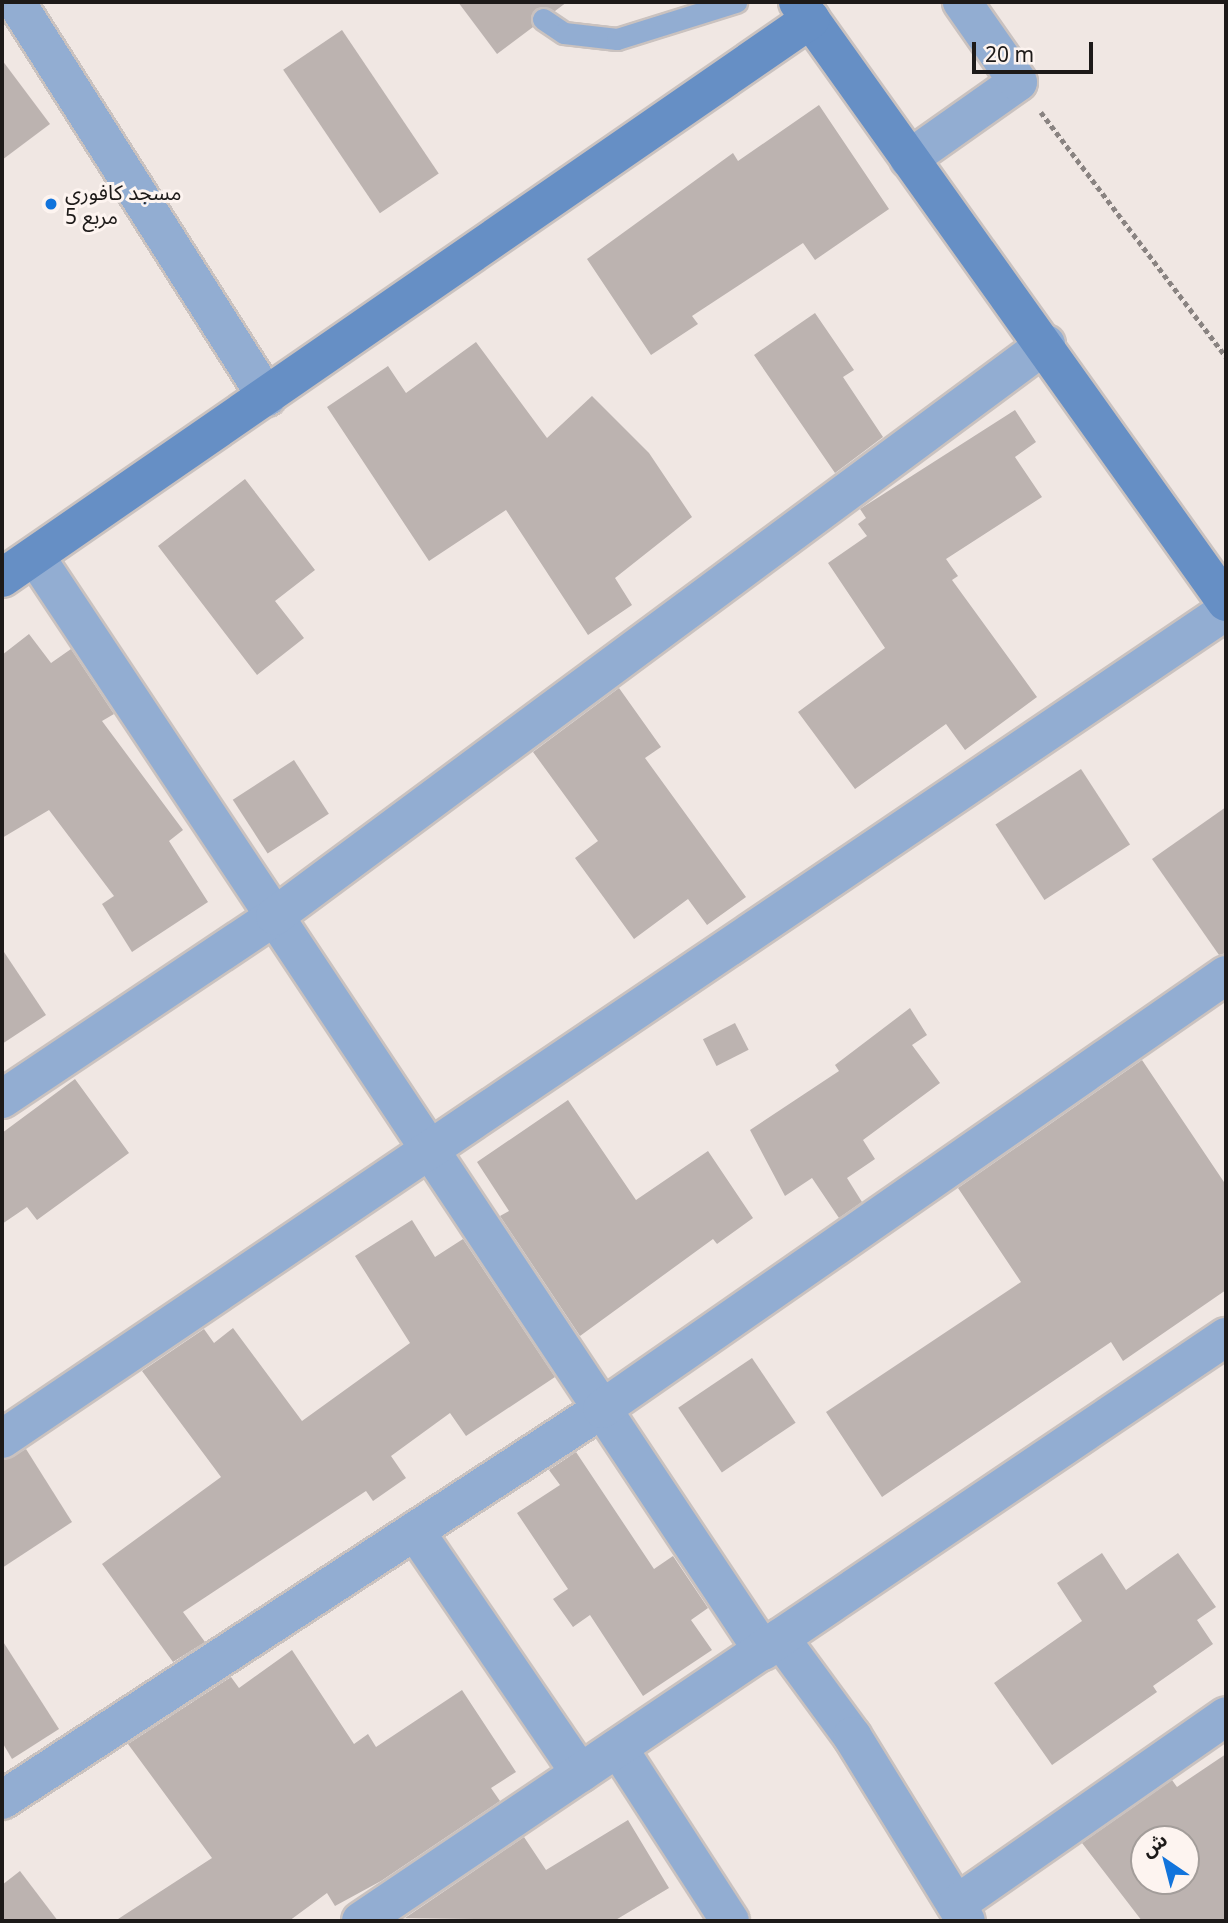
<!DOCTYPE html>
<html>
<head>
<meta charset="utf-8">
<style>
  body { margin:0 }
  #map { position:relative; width:1228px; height:1923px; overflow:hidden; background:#f0e7e3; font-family:"Noto Sans","Noto Sans Arabic",sans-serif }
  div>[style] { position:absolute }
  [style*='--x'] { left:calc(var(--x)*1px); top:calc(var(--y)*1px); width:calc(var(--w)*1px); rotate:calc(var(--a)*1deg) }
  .building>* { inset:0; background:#bcb3b0; transform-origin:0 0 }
  .path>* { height:4.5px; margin-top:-2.25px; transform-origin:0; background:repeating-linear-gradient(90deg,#898381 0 5px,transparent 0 8.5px) }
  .roads { filter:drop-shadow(2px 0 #cac2bf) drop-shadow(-2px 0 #cac2bf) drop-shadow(0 2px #cac2bf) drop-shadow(0 -2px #cac2bf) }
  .lane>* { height:21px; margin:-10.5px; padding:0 10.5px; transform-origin:10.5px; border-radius:10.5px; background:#92add2 }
  .street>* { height:38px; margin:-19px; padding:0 19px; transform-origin:19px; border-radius:19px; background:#92add2 }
  .secondary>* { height:38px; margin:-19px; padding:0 19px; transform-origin:19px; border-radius:19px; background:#668fc5 }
  .dots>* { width:19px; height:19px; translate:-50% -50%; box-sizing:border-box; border:4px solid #fdf4f0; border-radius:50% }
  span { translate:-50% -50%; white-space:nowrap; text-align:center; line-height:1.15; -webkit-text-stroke:6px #fdf4f0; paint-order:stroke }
  .poi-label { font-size:21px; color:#1d1a19 }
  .left { translate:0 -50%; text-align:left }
  .frame { position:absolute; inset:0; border:4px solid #1d1a19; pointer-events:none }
  .north { position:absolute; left:1130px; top:1825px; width:70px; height:70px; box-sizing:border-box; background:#fdf4f0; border:2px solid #a39d9a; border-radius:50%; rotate:325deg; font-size:19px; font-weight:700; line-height:28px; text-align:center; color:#1d1a19 }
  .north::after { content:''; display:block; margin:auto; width:24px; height:32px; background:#1274dc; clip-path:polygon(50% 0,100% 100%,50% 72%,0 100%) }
  .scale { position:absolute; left:972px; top:42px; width:121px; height:32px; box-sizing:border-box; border:4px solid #1d1a19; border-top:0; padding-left:9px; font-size:21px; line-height:24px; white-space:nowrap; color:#1d1a19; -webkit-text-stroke:5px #fdf4f0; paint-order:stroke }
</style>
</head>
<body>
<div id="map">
  <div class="building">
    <div style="clip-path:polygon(458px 2px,567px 2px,555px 11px,537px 8px,533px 27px,497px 54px)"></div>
    <div style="left:342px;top:30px;width:173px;height:71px;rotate:56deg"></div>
    <div style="clip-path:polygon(2px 60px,50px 124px,2px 160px)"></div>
    <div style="clip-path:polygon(819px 105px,889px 209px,815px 260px,803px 243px,692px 316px,698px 324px,651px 355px,587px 259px,733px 153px,738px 161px)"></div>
    <div style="clip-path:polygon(815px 313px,854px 370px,843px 377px,883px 437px,835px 473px,754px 355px)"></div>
    <div style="clip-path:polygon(476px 342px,547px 438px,592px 396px,649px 453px,692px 517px,615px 578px,632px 605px,588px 635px,506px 510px,429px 561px,327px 407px,388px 366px,406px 393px)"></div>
    <div style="clip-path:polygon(1015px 410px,1036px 442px,1015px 457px,1042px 497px,946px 559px,958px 576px,952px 580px,1037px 697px,965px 750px,946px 724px,855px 789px,798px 712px,885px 648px,828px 563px,867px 536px,858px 524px,866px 518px,860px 509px)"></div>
    <div style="clip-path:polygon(245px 479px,315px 570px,275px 601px,304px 638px,257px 675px,158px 546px)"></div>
    <div style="clip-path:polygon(29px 634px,51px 663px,71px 649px,114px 714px,102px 721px,183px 830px,169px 841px,208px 902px,132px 952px,102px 904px,114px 896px,49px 810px,2px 838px,2px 655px)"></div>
    <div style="clip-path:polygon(619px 688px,661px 747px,645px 758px,746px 897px,707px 925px,688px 899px,634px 939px,575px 858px,598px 841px,533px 752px)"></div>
    <div style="left:294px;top:760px;width:64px;height:73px;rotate:57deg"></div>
    <div style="left:1081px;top:769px;width:90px;height:102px;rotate:57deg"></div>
    <div style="clip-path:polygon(1226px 807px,1226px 953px,1219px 955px,1152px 859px)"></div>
    <div style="clip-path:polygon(2px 949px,46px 1015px,2px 1044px)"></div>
    <div style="clip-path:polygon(910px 1008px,927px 1035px,912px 1045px,940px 1083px,863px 1140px,875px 1159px,847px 1178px,862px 1202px,839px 1218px,812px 1178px,785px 1196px,750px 1130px,839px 1071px,835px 1065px)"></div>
    <div style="left:735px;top:1023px;width:30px;height:36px;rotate:63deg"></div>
    <div style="clip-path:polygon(1142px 1060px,1226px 1185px,1226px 1290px,1123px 1361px,1111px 1342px,882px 1497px,826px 1412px,1021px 1282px,958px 1188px)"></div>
    <div style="clip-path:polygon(75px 1079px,129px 1153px,37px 1220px,27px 1207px,2px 1224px,2px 1133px)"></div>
    <div style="clip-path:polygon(568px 1100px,636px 1200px,708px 1151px,753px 1218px,717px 1244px,713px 1239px,580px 1336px,500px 1216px,509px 1211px,477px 1162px)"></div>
    <div style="clip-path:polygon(412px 1220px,435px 1257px,463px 1239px,555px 1377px,466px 1436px,450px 1413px,391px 1456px,406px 1478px,373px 1501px,366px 1491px,183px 1612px,205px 1642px,173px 1662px,102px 1564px,221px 1477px,142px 1371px,204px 1329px,214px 1343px,233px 1328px,302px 1421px,410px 1343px,355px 1256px)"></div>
    <div style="left:752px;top:1358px;width:78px;height:89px;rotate:56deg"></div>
    <div style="clip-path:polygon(26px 1449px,72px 1522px,2px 1568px,2px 1461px)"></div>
    <div style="clip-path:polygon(576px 1452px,654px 1569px,673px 1556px,708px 1608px,691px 1620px,712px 1650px,643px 1696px,590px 1615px,573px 1627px,553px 1599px,568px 1589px,517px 1513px,560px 1485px,549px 1470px)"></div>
    <div style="clip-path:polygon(1102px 1553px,1126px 1590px,1178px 1553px,1216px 1607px,1197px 1620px,1213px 1644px,1153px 1686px,1157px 1692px,1052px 1765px,994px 1683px,1082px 1621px,1057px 1583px)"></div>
    <div style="clip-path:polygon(2px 1640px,59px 1729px,12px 1759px,2px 1742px)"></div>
    <div style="clip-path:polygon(292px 1650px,354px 1744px,368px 1734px,376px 1747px,462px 1690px,516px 1772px,491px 1788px,500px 1801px,381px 1881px,335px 1906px,327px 1893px,289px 1921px,115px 1921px,212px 1858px,128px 1744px,231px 1677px,239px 1688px)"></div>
    <div style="clip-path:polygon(evenodd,1226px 1754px,1226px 1921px,1142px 1921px,1082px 1843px,1172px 1780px,1177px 1787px,1226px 1754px,1144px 1839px,1186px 1839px,1186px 1881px,1144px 1881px,1144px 1839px)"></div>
    <div style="clip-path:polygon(628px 1820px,669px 1888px,614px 1921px,405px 1918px,524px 1837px,546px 1870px)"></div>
    <div style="clip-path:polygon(20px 1871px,58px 1921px,2px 1921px,2px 1885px)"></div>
  </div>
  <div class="path">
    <div style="--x:1041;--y:112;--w:307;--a:52.9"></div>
  </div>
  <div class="roads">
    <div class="lane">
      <div style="--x:543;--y:19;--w:25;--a:34"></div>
      <div style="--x:564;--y:33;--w:53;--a:6.5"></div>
      <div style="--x:617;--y:39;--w:125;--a:-17.3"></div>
    </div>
    <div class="street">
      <div style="--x:16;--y:2;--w:468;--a:57.6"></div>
      <div style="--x:909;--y:159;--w:133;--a:-35.2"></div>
      <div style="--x:1018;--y:82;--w:98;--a:-125"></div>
      <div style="--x:35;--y:556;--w:1315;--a:56.38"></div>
      <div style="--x:2;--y:1099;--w:329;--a:-33.8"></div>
      <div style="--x:275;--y:916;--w:960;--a:-36.57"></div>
      <div style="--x:2;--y:1439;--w:1478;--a:-34.08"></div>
      <div style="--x:415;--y:1531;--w:293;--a:55.7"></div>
      <div style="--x:780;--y:1638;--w:122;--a:53.7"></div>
      <div style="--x:852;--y:1736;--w:217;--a:58.4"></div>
      <div style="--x:618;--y:1748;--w:206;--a:57.1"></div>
      <div style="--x:2;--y:1800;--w:716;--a:-33.09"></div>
      <div style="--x:602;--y:1409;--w:760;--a:-34.82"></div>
      <div style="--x:957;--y:1904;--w:328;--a:-34.9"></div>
      <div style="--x:361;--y:1921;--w:1044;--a:-34.03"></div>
    </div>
    <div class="secondary">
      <div style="--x:798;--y:2;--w:737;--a:54.5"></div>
      <div style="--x:2;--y:578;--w:983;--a:-34.64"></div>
    </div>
  </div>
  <div class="dots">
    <div style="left:51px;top:204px;background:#1274dc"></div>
  </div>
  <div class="poi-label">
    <span class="left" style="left:65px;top:204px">مسجد كافوري<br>مربع 5</span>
  </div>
  <div class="frame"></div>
  <div class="north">ش</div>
  <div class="scale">20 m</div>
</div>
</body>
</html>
